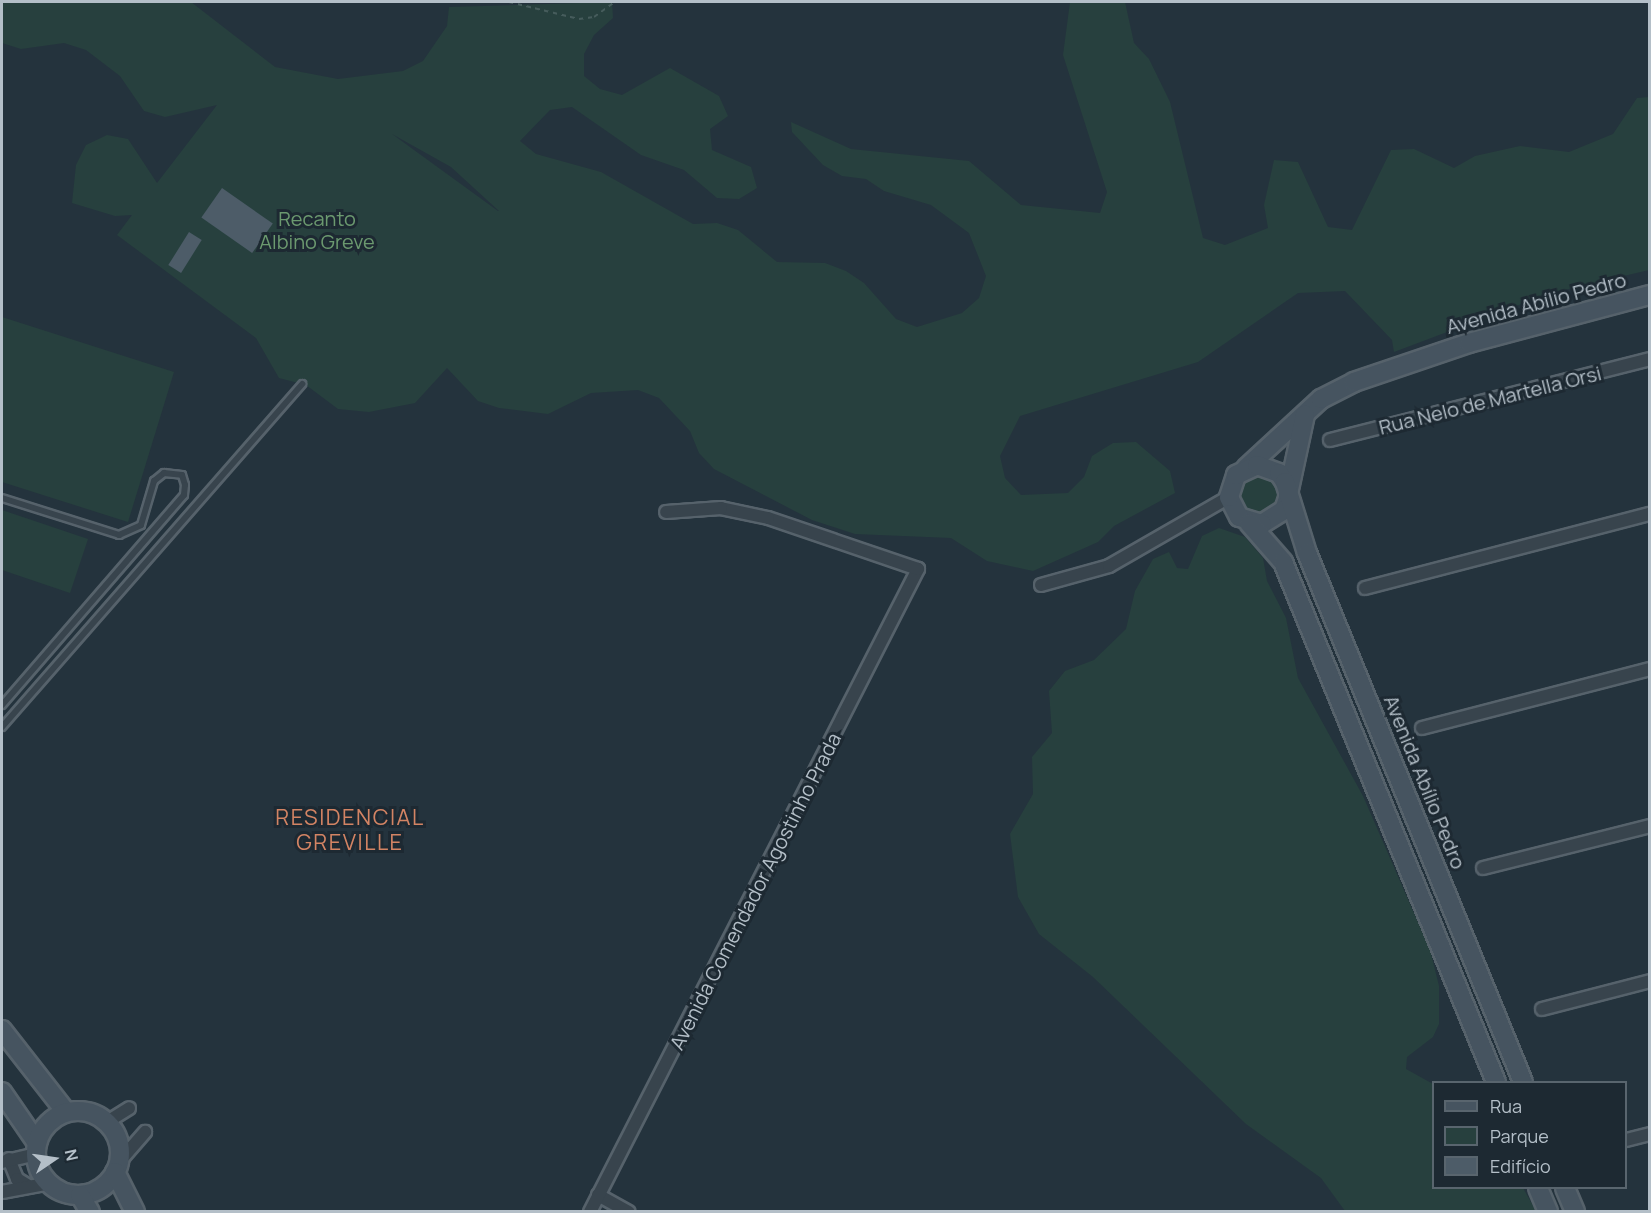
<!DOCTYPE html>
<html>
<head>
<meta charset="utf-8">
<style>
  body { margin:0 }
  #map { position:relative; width:1651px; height:1213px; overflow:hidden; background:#24333d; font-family:Manrope,sans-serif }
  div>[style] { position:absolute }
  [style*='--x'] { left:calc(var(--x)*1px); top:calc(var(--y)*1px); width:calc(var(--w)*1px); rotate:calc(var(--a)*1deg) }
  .green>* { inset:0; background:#27403e }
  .round { border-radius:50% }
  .building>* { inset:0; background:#4d5c68; transform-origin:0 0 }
  .path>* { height:2px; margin-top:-1px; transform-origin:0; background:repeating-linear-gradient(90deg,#465c5c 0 4.5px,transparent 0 9px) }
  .roads { filter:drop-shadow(2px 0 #56626b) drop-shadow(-2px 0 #56626b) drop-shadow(0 2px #56626b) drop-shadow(0 -2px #56626b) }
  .lane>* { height:6px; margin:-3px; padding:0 3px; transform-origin:3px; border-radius:3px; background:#38444d }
  .street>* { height:12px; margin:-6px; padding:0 6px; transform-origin:6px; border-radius:6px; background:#38444d }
  .secondary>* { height:18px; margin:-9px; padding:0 9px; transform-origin:9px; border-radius:9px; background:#465460 }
  .secondary>.ring { margin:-9px; padding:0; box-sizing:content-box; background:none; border:18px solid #465460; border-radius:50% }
  span { translate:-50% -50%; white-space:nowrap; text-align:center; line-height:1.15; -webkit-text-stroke:6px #1d2932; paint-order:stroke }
  .park-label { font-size:20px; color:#6b996f }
  .street-label { font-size:20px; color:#b4bfc8 }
  .quarter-label { font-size:22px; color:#d38464; letter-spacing:1.5px }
  .frame { position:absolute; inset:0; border:3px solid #b4bfc8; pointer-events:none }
  .legend { position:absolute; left:1432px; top:1081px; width:195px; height:108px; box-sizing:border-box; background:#1d2932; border:2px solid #59656e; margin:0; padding:8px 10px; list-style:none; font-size:18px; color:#b4bfc8 }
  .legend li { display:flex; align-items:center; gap:12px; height:30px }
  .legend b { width:30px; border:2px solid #59656e }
  .north { position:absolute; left:24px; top:1129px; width:60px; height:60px; -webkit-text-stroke:4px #1d2932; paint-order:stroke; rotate:77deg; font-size:16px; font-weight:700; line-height:24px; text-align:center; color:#b4bfc8 }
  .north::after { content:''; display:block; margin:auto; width:21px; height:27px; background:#b4bfc8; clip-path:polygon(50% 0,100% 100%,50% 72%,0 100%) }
</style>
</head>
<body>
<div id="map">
  <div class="green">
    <div style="clip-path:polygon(evenodd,2px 2px,191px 2px,275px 67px,338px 79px,403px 71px,423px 61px,447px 26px,449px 7px,612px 2px,613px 18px,594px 35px,584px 54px,584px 76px,600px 89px,622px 95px,670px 68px,719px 96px,728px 116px,710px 129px,712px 150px,751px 167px,757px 188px,739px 199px,717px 198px,684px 170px,641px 155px,572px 107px,550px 110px,520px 141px,536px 154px,601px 172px,693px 224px,717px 223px,738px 230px,777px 262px,825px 263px,846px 271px,864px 283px,896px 319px,917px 327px,962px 313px,979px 298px,986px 276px,969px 233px,931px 205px,884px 191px,866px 179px,842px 176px,823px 165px,792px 132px,791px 122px,851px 149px,969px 161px,1021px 205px,1100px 213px,1107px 192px,1063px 55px,1070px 2px,1125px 2px,1134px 43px,1149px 59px,1170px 102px,1203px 238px,1225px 245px,1268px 228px,1264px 205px,1274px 160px,1298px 162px,1328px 227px,1352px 230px,1391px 150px,1414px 149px,1454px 168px,1475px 156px,1520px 146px,1569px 152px,1613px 134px,1637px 98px,1649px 97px,1649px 270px,1548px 294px,1394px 352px,1392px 340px,1345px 291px,1298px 293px,1198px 362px,1020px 416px,1000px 456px,1005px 478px,1021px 495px,1068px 493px,1084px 477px,1092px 456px,1113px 443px,1136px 442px,1170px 471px,1175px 493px,1114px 526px,1098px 542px,1033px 571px,987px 561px,951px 538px,855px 534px,812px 520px,714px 469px,699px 453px,690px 431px,659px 398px,638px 390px,591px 393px,548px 414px,499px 408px,478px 401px,447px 368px,415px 403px,369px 412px,338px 409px,306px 385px,279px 378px,256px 338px,117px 235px,132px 215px,115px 216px,72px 203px,76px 165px,86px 145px,107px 135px,128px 139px,157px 183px,217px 105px,165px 117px,144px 111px,120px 76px,86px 50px,64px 43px,21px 49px,2px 43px,2px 2px,392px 134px,451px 167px,499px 211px,498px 211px,392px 134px)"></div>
    <div style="clip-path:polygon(2px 317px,174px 372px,128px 522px,2px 482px)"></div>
    <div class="round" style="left:1239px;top:474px;width:40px;height:40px"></div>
    <div style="clip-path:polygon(2px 510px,88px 539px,70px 593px,2px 570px)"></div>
    <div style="clip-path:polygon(1219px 528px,1245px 537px,1263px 558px,1267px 581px,1286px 618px,1298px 678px,1363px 796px,1430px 950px,1439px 986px,1439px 1024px,1433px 1037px,1407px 1057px,1406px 1069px,1433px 1084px,1434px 1188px,1523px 1188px,1536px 1211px,1345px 1211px,1321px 1178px,1246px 1124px,1093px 977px,1039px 934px,1018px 897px,1010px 834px,1033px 794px,1032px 757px,1052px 733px,1049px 691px,1065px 671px,1094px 660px,1126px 629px,1135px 591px,1153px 559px,1169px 552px,1177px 568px,1188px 569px,1202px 536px)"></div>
  </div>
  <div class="building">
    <div style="left:222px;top:188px;width:62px;height:36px;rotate:35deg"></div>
    <div style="left:189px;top:232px;width:15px;height:39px;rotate:32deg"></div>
  </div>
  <div class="path">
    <div style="--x:509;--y:2;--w:72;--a:13.7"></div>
    <div style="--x:579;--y:19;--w:15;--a:-8"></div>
    <div style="--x:594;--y:17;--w:26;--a:-36"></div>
  </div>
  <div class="roads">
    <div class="lane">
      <div style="--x:2;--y:498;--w:123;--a:17.5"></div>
      <div style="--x:119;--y:535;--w:24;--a:-24"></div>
      <div style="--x:141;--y:525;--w:46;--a:-73.5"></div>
      <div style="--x:154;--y:481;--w:13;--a:-39"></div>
      <div style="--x:164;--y:473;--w:18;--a:6"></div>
      <div style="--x:182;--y:475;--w:10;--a:73"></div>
      <div style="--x:185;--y:485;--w:10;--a:96"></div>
      <div style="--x:184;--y:495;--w:278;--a:130.9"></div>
      <div style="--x:2;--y:727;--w:456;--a:-48.8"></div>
    </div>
    <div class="street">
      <div style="--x:1330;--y:440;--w:330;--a:-14.2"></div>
      <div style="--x:1041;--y:585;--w:71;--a:-15.6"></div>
      <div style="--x:1109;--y:566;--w:138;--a:-29.9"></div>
      <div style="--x:1365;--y:588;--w:294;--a:-14.6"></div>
      <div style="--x:1422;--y:728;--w:236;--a:-14.5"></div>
      <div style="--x:1483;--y:868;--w:172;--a:-14.1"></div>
      <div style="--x:1542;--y:1009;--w:112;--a:-14.5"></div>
      <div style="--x:107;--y:1122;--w:26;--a:-32"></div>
      <div style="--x:1626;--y:1140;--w:25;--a:-14"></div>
      <div style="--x:9;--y:1159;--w:22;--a:68"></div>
      <div style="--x:17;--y:1179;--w:12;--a:31"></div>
      <div style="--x:2;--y:1162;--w:35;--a:-13"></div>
      <div style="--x:119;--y:1162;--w:40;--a:-49"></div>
      <div style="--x:2;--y:1192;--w:49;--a:-10.6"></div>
      <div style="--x:598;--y:1195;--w:35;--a:29"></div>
      <div style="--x:590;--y:1212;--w:722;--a:-62.97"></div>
      <div style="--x:918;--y:569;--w:158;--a:-161.2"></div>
      <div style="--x:768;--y:518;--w:48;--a:-168"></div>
      <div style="--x:721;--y:508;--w:55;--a:175.8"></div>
    </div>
    <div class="secondary">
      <div style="--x:1246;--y:468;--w:102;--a:-42.6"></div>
      <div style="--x:1321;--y:399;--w:37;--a:-27"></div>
      <div style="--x:1354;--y:382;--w:121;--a:-18.7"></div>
      <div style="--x:1469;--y:343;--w:187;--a:-14.9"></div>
      <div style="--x:1288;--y:494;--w:81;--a:-77.9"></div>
      <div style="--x:1288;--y:498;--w:13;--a:108"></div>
      <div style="--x:1284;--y:510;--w:26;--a:148"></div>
      <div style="--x:1262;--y:524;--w:24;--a:-163"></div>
      <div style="--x:1239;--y:517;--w:22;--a:-117"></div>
      <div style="--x:1229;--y:497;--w:23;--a:-72"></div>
      <div style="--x:1236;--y:475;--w:23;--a:-25"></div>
      <div style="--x:1257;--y:465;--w:23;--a:20"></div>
      <div style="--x:1279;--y:473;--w:11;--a:56"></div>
      <div style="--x:1285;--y:482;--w:74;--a:72.8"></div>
      <div style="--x:1307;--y:553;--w:571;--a:67.79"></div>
      <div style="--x:1249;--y:523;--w:52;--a:48.9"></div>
      <div style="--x:1283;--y:562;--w:562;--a:67.73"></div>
      <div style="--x:2;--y:1030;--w:104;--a:52"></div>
      <div style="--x:2;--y:1092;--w:62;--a:55.5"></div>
      <div class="ring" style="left:36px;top:1111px;width:66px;height:66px"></div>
      <div style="--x:115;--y:1172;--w:45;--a:63.4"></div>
      <div style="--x:1538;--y:1188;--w:26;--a:67"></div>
      <div style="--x:1565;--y:1188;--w:26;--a:67"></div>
      <div style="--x:80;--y:1195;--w:20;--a:60"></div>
    </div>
  </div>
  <div class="park-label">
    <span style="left:317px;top:230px">Recanto<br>Albino Greve</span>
  </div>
  <div class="street-label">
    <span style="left:1536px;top:303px;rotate:-15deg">Avenida Abílio Pedro</span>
    <span style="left:1490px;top:400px;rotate:-14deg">Rua Nelo de Martella Orsi</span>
    <span style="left:1425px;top:782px;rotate:68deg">Avenida Abílio Pedro</span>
    <span style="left:755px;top:891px;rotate:-63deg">Avenida Comendador Agostinho Prada</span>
  </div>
  <div class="quarter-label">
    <span style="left:350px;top:830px">RESIDENCIAL<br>GREVILLE</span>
  </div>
  <div class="frame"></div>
  <ul class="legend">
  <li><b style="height:8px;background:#465460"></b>Rua</li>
  <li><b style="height:16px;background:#27403e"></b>Parque</li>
  <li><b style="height:16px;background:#4d5c68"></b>Edifício</li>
  </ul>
  <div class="north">N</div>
</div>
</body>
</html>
